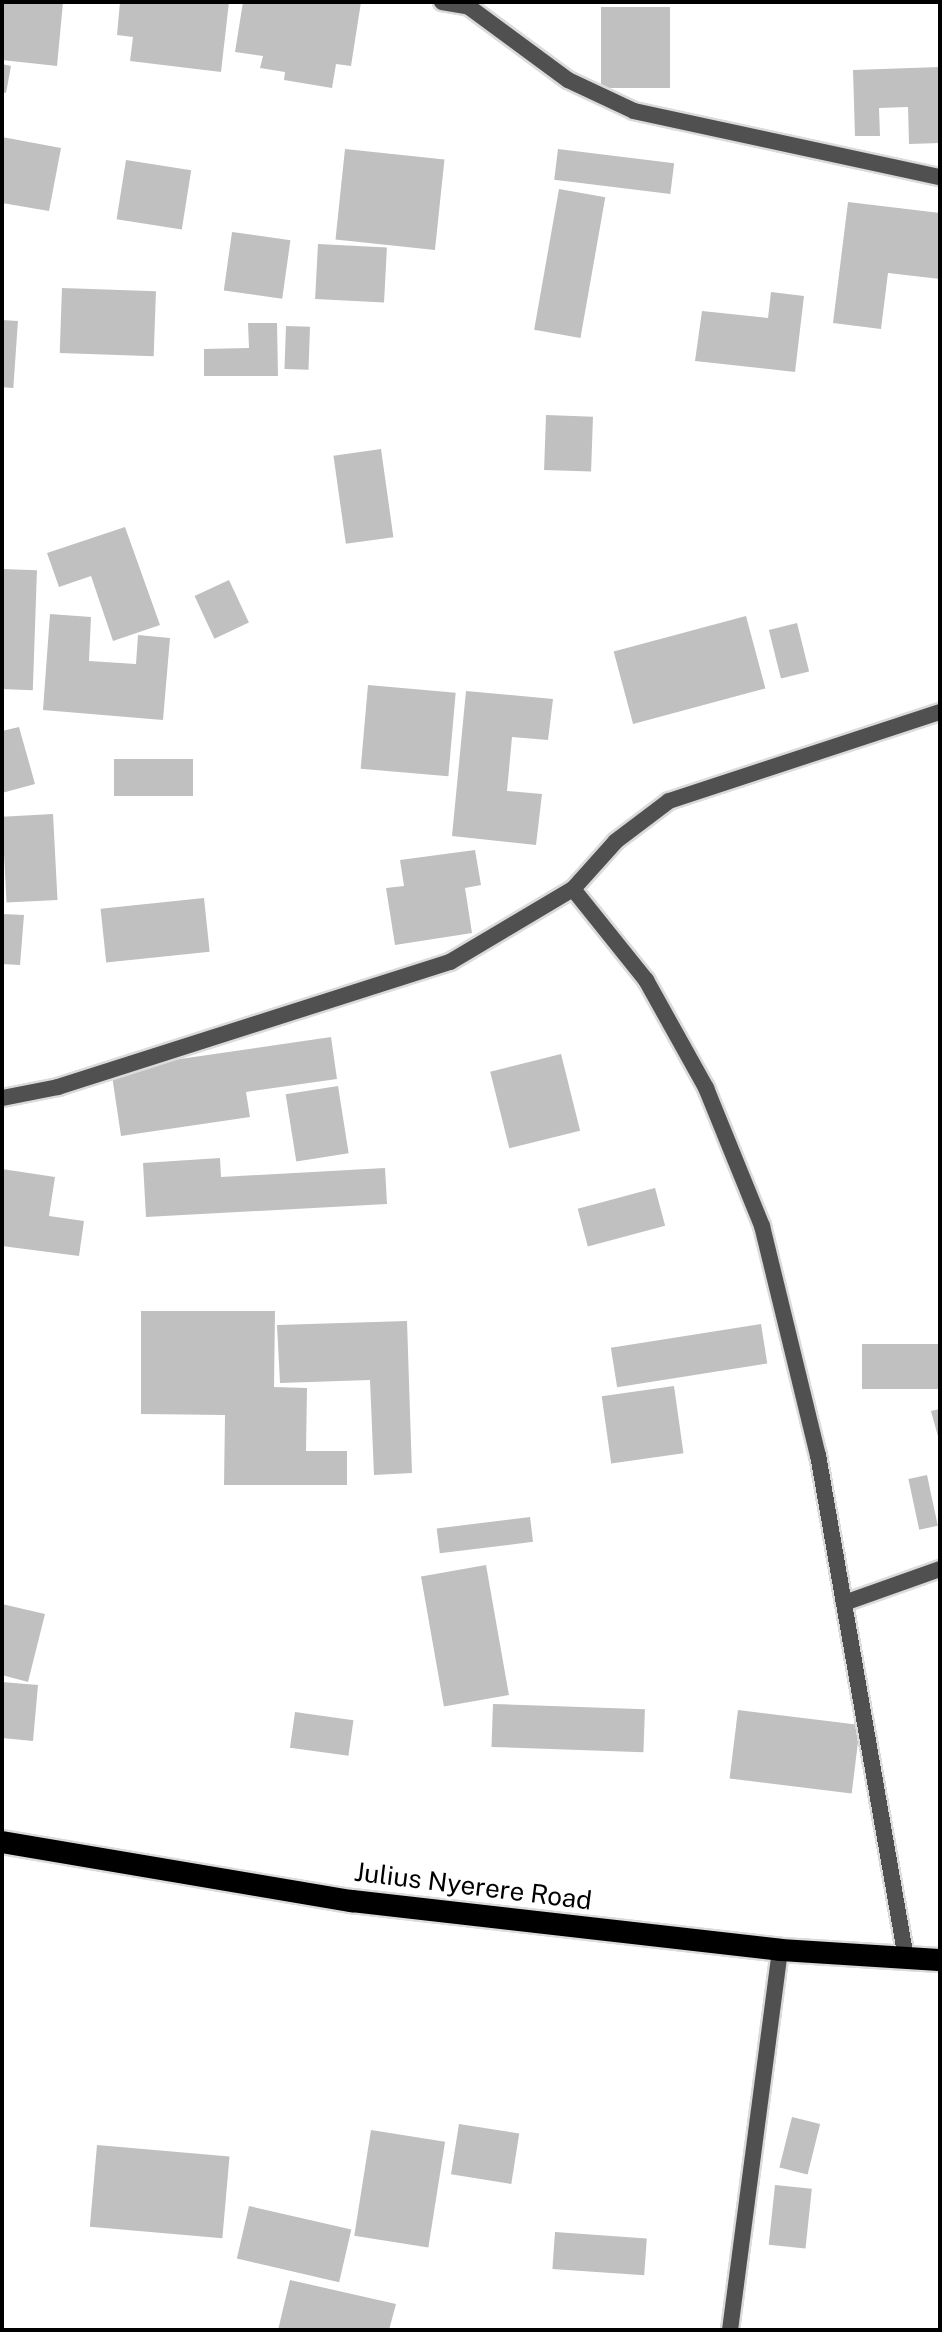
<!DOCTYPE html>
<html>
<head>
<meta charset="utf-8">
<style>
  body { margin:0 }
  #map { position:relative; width:942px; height:2332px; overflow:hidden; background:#fff; font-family:"Public Sans",sans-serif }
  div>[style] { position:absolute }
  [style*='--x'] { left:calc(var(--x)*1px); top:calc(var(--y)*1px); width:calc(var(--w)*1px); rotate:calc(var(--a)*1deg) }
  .building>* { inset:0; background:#c0c0c0; transform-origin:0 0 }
  .roads { filter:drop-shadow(2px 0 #dbdbdb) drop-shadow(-2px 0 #dbdbdb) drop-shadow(0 2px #dbdbdb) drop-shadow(0 -2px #dbdbdb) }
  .minor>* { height:16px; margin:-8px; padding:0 8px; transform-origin:8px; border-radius:8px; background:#505050 }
  .trunk>* { height:22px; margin:-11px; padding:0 11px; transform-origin:11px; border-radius:11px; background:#000 }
  span { translate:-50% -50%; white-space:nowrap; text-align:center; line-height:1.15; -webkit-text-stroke:6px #fff; paint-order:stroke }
  .street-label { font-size:26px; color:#000 }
  .frame { position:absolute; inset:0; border:4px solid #000; pointer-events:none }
</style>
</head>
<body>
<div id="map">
  <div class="building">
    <div style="clip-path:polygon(2px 2px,63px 2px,57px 66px,2px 60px)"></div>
    <div style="clip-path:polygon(120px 2px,229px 2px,221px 72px,130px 61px,133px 37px,117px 35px)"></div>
    <div style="clip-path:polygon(243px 2px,361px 2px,351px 66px,336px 64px,332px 88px,284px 80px,285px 72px,260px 68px,263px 56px,235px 52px)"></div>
    <div style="left:670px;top:7px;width:81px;height:69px;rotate:90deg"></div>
    <div style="clip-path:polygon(2px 64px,11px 66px,6px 93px,2px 92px)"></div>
    <div style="clip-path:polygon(940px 67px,940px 143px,909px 144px,908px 107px,879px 108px,880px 136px,855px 136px,853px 70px)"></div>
    <div style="clip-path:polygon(2px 137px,61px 148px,49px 211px,2px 203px)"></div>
    <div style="left:345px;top:149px;width:100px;height:91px;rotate:6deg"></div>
    <div style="left:558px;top:149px;width:117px;height:31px;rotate:7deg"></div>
    <div style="left:126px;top:160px;width:66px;height:60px;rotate:9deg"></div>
    <div style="left:559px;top:189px;width:47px;height:143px;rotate:10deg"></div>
    <div style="clip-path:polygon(848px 202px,940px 213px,940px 279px,888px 273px,881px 329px,833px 323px)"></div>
    <div style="left:232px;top:232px;width:59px;height:59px;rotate:8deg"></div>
    <div style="left:318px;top:244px;width:69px;height:55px;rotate:3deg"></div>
    <div style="left:62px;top:288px;width:94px;height:65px;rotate:2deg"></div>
    <div style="clip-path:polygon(771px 292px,804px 296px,795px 372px,695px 361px,702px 311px,768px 318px)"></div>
    <div style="left:2px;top:320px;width:16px;height:67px;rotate:4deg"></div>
    <div style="clip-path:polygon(248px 323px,277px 323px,278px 376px,204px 376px,204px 349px,249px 348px)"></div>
    <div style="left:286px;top:326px;width:24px;height:43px;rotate:2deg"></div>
    <div style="left:546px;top:415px;width:47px;height:55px;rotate:2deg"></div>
    <div style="left:381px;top:449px;width:89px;height:48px;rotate:82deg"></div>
    <div style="clip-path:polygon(125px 527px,160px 625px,113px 641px,91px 576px,59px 587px,47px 553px)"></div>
    <div style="left:2px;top:569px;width:35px;height:120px;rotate:2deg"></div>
    <div style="left:229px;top:580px;width:47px;height:38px;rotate:65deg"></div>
    <div style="clip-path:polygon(50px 614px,91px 617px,89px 661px,136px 664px,138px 635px,170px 638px,163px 720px,43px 710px)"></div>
    <div style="left:746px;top:616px;width:75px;height:137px;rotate:75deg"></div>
    <div style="left:797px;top:623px;width:50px;height:29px;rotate:76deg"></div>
    <div style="left:368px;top:685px;width:88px;height:84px;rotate:5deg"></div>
    <div style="clip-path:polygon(466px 691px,553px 699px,548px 740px,512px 737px,507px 791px,542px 794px,536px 845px,452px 836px)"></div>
    <div style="clip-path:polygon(19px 727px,35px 784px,2px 793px,2px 731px)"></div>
    <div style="left:114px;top:759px;width:79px;height:37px"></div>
    <div style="left:53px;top:814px;width:86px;height:51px;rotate:87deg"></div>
    <div style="clip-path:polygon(475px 850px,481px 885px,465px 888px,472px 933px,395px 945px,386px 888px,404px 886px,400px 860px)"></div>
    <div style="left:204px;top:898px;width:54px;height:104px;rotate:84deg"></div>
    <div style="clip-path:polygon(2px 914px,24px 915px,20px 965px,2px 964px)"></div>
    <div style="clip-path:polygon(331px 1037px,337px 1079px,246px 1092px,250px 1117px,121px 1136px,111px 1069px)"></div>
    <div style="left:561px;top:1054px;width:79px;height:73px;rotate:76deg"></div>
    <div style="left:338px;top:1086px;width:68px;height:53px;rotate:81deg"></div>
    <div style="clip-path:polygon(220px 1158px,221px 1177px,385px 1168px,387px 1204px,146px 1217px,143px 1163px)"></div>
    <div style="clip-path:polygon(2px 1169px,55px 1177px,49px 1216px,84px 1221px,79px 1256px,2px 1246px)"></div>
    <div style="left:655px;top:1188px;width:39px;height:80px;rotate:75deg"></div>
    <div style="clip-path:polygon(141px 1311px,275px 1311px,274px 1387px,307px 1388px,306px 1451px,347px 1451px,347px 1485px,224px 1485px,225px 1415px,141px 1414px)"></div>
    <div style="clip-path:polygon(407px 1321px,412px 1473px,374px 1475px,370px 1380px,280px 1383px,277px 1325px)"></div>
    <div style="left:761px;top:1324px;width:40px;height:152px;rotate:81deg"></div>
    <div style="left:940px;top:1344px;width:45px;height:78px;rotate:90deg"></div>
    <div style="left:674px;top:1386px;width:68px;height:73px;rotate:82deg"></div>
    <div style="clip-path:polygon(940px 1409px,940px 1440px,939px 1440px,931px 1411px)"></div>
    <div style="left:927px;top:1475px;width:52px;height:19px;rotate:78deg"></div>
    <div style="left:530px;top:1517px;width:25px;height:94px;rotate:83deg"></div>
    <div style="left:486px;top:1565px;width:132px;height:66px;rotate:80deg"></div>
    <div style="clip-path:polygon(2px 1604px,45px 1614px,28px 1682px,2px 1675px)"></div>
    <div style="clip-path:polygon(2px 1682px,38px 1685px,33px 1741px,2px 1738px)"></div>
    <div style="left:493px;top:1704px;width:152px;height:43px;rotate:2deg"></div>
    <div style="left:738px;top:1710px;width:123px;height:69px;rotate:7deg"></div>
    <div style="left:295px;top:1712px;width:59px;height:36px;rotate:8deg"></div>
    <div style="left:792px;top:2117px;width:29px;height:52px;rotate:14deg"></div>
    <div style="left:459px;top:2124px;width:61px;height:51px;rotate:9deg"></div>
    <div style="left:371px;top:2130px;width:75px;height:107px;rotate:9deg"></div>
    <div style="left:97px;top:2145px;width:133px;height:82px;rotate:5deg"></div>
    <div style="left:775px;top:2185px;width:37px;height:60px;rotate:6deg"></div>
    <div style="left:249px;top:2206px;width:105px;height:54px;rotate:13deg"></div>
    <div style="left:555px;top:2232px;width:92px;height:37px;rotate:4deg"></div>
    <div style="clip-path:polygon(290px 2280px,396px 2304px,389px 2330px,278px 2330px)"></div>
  </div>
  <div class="roads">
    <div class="minor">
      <div style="--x:442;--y:2;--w:27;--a:10"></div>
      <div style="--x:469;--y:7;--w:123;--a:36.4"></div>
      <div style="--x:568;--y:80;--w:73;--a:25.2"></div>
      <div style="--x:634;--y:111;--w:313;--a:12.2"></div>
      <div style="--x:573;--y:889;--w:117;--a:51.3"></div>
      <div style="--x:646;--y:980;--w:124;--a:60.9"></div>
      <div style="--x:706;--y:1088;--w:149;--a:67.9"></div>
      <div style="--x:762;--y:1226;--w:236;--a:76.3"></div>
      <div style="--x:818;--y:1455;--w:511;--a:80.08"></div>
      <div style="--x:2;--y:1098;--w:57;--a:-11.1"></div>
      <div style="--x:58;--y:1087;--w:411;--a:-17.7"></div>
      <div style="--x:450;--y:962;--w:143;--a:-30.7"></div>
      <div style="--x:573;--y:889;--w:64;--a:-48.1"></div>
      <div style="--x:616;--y:841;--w:66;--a:-37"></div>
      <div style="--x:669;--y:801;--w:285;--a:-18.2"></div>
      <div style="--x:844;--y:1603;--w:102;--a:-19.5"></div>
      <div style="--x:730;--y:2330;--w:383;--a:-82.5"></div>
    </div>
    <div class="trunk">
      <div style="--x:2;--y:1842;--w:355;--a:9.6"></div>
      <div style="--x:352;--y:1901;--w:431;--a:6.5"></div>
      <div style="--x:780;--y:1950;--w:160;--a:3.6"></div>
    </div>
  </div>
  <div class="street-label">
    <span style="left:473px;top:1886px;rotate:7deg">Julius Nyerere Road</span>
  </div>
  <div class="frame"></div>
</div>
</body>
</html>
